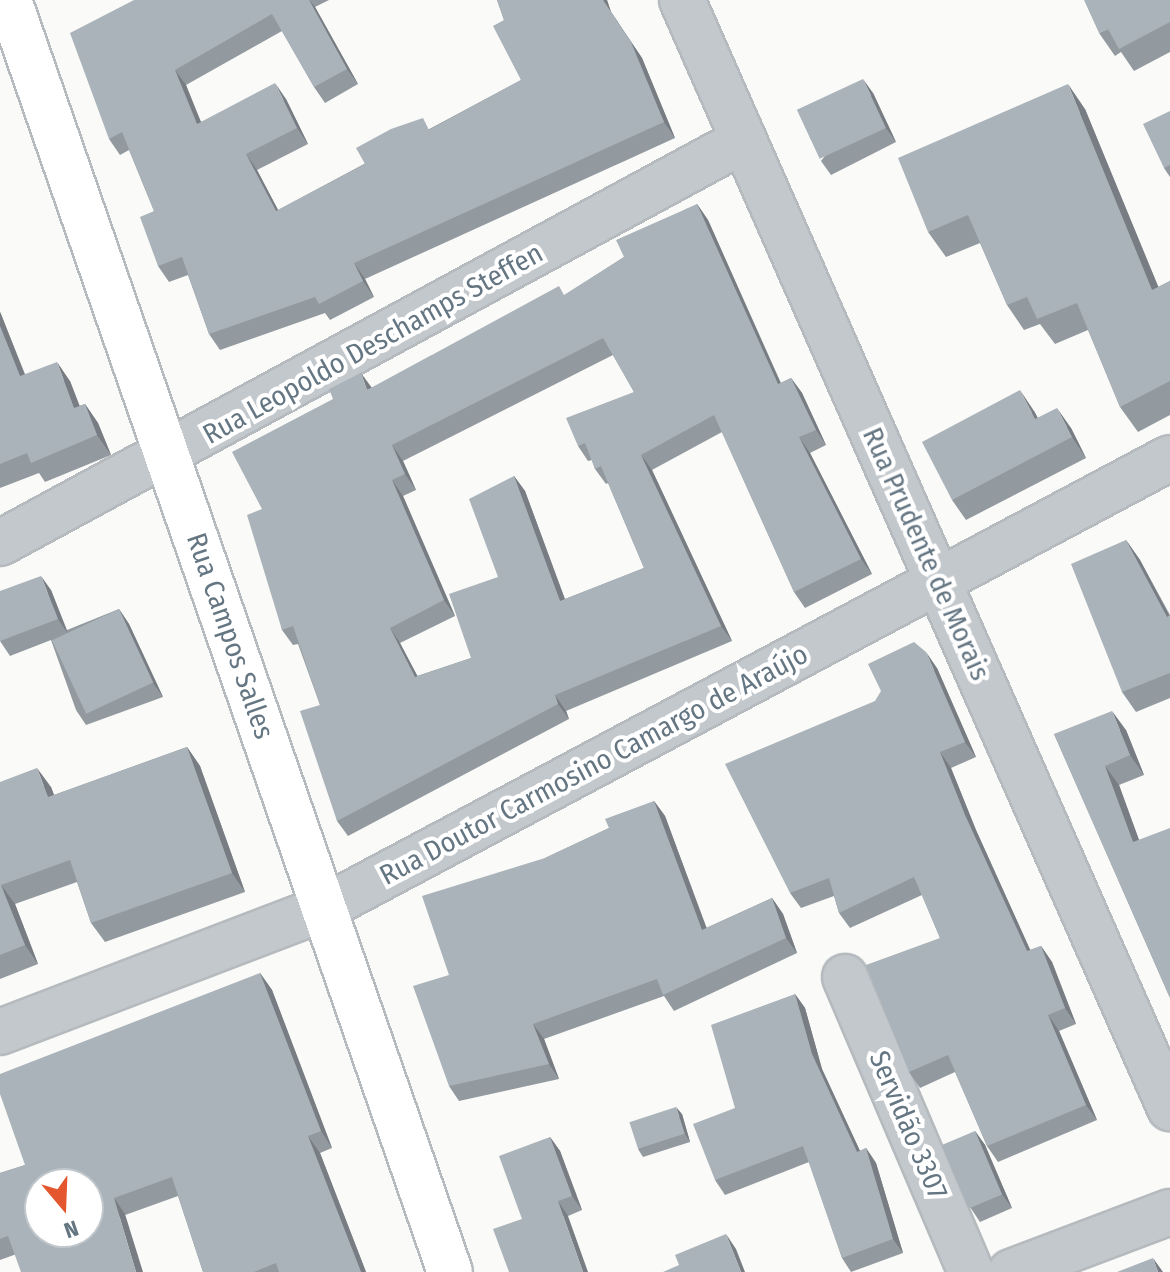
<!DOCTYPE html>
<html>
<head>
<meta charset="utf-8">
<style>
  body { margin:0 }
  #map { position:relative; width:1170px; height:1272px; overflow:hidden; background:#fafaf8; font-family:"Fira Sans Condensed",sans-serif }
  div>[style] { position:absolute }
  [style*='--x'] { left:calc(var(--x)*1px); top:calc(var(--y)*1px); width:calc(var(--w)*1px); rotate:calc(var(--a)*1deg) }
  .roads { filter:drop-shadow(2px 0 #b5babe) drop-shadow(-2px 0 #b5babe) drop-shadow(0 2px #b5babe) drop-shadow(0 -2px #b5babe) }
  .minor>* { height:44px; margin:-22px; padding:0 22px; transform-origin:22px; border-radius:22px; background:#c3c8cc }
  .major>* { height:44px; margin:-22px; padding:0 22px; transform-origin:22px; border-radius:22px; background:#fff }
  .wall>* { inset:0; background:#929a9f }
  .shaded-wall>* { inset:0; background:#777d82 }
  .building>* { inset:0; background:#aab3b9; transform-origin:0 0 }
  span { translate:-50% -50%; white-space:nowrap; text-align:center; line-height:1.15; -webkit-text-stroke:8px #fff; paint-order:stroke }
  .street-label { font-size:28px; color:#657683 }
  .north { position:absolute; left:24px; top:1168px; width:80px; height:80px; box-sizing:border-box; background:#fff; border:2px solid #c1c8cd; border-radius:50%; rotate:161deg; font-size:22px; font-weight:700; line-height:32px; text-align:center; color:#657683 }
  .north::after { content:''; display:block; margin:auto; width:28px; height:36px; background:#e4572e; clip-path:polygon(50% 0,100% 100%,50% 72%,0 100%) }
</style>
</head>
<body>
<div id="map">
  <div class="roads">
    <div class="minor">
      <div style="--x:682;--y:0;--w:1211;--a:66.23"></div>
      <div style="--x:0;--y:543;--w:846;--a:-28.44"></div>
      <div style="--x:845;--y:977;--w:321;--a:66.9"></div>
      <div style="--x:0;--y:1032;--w:347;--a:-20.9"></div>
      <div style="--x:324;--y:908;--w:958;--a:-28.01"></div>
      <div style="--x:1011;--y:1272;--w:170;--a:-20.7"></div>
    </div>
    <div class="major">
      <div style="--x:9;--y:0;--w:1346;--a:70.88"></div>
    </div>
  </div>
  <div class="wall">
    <div style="clip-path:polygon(134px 0,329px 0,315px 7px,358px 84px,325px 103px,314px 87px,282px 31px,186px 85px,200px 122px,286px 99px,308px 144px,257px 170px,278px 210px,521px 80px,504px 20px,497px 0,607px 0,611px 12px,642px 58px,675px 138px,365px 279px,374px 297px,330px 320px,325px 313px,220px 350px,209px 334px,188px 275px,169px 282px,158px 266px,154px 211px,129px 150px,120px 155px,109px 139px)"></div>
    <div style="clip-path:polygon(1170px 0,1170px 52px,1134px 71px,1121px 52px,1115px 56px,1099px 33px)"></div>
    <div style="clip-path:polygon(873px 93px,896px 142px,831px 175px,821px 161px)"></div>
    <div style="clip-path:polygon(1085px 109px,1158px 287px,1170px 281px,1170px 415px,1138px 432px,1120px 407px,1088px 330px,1055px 344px,1040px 324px,1024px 330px,1007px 305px,980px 243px,946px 257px,928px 232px)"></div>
    <div style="clip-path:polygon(1170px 111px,1170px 177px,1164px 168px)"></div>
    <div style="clip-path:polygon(evenodd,697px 204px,708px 220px,781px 383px,791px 378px,802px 393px,826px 445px,810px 453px,872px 574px,805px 608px,794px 592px,722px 432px,652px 470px,732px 641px,566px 711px,569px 719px,348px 836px,337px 821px,320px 705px,298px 644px,293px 645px,282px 630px,262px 509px,372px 388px,565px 295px,624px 257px,697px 204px,613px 355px,634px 392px,578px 446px,588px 461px,592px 460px,595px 469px,606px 484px,608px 483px,644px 568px,565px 599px,525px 491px,514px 476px,498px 577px,471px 658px,417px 676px,400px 643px,455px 616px,403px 496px,416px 490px,403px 461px,613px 355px)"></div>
    <div style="clip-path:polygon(0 312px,25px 374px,70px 381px,79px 406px,85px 404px,98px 423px,111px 455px,45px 482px,39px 473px,0 488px)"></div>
    <div style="clip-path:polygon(1034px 411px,1038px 418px,1071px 428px,1086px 458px,966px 520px,952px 500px)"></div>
    <div style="clip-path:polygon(1126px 540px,1140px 560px,1170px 615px,1170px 698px,1136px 712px,1122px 692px)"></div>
    <div style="clip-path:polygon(51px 590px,67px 630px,119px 609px,129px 624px,163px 697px,86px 725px,76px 710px,51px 640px,10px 656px,0 641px)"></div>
    <div style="clip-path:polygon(937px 668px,976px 757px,951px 768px,976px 830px,1030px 950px,1041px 946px,1052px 962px,1076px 1024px,1059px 1031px,1097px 1120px,998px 1162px,987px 1146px,955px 1072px,920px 1088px,909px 1072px,940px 938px,922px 895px,850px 928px,839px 913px,834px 896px,801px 908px,790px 893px,875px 701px)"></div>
    <div style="clip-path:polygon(1126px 730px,1144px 775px,1119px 785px,1139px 840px,1170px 998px,1054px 734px)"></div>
    <div style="clip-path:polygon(187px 747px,200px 766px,245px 892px,105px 942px,91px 923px,77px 882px,15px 904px,38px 964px,0 979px,0 782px,51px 787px,54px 795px)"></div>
    <div style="clip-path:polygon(654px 801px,665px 816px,706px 928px,772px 898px,783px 914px,797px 953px,674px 1011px,664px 996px,544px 1039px,559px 1079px,459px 1101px,449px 1086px,449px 975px,545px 858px,609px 828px)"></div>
    <div style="clip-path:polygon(260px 973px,272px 990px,332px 1148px,320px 1153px,366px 1272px,203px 1272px,178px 1196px,0 1260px,0 1173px,25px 1165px)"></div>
    <div style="clip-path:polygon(795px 994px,805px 1008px,822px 1069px,860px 1151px,866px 1148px,876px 1163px,903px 1253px,851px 1272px,842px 1258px,809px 1162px,725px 1195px,715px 1180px,735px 1108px)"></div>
    <div style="clip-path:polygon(682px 1114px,690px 1142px,643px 1157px,638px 1149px)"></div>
    <div style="clip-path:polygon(975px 1131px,985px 1145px,1012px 1208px,980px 1222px,970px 1207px)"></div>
    <div style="clip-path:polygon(550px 1137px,560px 1151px,582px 1210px,568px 1216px,522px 1219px)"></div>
  </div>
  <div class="shaded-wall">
    <div style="clip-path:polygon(309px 0,315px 7px,358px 84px,347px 69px)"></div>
    <div style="clip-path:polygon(603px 0,607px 0,611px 12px,642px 58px,675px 138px,664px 122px)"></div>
    <div style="clip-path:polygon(175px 70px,186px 85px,208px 139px,197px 124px)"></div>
    <div style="clip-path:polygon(863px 79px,873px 93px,896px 142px,886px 128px)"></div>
    <div style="clip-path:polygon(275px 83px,286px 99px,308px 144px,297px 128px)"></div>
    <div style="clip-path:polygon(1068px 84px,1085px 109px,1170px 315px,1152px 290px)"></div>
    <div style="clip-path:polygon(246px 154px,257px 170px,287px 227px,276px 211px)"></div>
    <div style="clip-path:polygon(697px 204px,708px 220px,788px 400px,778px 384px)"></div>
    <div style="clip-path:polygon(354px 263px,365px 279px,374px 297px,363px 281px)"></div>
    <div style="clip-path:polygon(0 312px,1px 314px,33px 396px,20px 376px,0 326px)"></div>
    <div style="clip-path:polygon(57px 362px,70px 381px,88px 427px,74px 408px)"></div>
    <div style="clip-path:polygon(361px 373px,372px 388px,367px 390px)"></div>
    <div style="clip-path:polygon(791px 378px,802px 393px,826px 445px,816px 430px)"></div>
    <div style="clip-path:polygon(1020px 390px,1034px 411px,1049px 440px,1035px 419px)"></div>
    <div style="clip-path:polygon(85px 404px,98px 423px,111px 455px,97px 435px)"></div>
    <div style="clip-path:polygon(1057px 408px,1071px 428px,1086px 458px,1072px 437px)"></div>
    <div style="clip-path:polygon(799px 437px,810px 453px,872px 574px,861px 559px)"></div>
    <div style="clip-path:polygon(392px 445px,403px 461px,416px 490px,405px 474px)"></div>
    <div style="clip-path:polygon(641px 455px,652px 470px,732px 641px,721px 626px)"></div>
    <div style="clip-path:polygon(514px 476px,525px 491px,571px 616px,560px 601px)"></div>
    <div style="clip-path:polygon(392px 480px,403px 496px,455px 616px,444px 600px)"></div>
    <div style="clip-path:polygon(1126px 540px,1140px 560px,1170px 617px,1167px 617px)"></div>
    <div style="clip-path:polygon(41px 576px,51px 590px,68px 634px,58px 619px)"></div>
    <div style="clip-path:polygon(119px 609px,129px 624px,163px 697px,153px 683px)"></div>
    <div style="clip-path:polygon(390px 628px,400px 643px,426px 692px,415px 677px)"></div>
    <div style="clip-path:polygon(926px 652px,937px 668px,976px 757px,965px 742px)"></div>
    <div style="clip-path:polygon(555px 695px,566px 711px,569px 719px,558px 704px)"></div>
    <div style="clip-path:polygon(1112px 711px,1126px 730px,1144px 775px,1130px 755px)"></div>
    <div style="clip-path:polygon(187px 747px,200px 766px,245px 892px,232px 873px)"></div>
    <div style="clip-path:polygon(940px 752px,951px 768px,976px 830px,1038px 967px,1027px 951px,965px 815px)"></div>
    <div style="clip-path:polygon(1105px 766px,1119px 785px,1147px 862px,1133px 842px)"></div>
    <div style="clip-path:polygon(37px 768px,51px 787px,62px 816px,48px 797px)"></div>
    <div style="clip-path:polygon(654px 801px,665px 816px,713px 945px,702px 930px)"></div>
    <div style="clip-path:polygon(1px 885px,15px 904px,38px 964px,25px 945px)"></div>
    <div style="clip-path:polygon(772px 898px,783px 914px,797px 953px,786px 938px)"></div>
    <div style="clip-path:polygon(1041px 946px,1052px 962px,1076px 1024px,1065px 1008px)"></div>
    <div style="clip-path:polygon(260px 973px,272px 990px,332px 1148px,321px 1131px)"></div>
    <div style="clip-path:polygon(795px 994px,805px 1008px,822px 1069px,867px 1166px,857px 1152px,812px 1054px)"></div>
    <div style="clip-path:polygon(1048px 1015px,1059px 1031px,1097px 1120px,1086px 1105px)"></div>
    <div style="clip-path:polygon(533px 1024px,544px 1039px,559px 1079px,549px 1064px)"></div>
    <div style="clip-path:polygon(676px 1107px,682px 1114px,690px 1142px,685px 1134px)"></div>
    <div style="clip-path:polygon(975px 1131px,985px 1145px,1012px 1208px,1002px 1194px)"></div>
    <div style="clip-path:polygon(308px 1136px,320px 1153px,366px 1272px,361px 1272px)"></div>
    <div style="clip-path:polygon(550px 1137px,560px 1151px,582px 1210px,572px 1196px)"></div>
    <div style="clip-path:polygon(866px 1148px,876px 1163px,903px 1253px,893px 1239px)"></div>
    <div style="clip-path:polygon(114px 1198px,125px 1214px,143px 1272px,136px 1272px)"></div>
    <div style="clip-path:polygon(558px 1201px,568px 1216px,588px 1272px,583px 1272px)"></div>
    <div style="clip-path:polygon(726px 1234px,736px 1249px,745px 1272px,741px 1272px)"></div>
    <div style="clip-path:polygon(1153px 1258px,1163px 1272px,1158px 1272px)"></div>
  </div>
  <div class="building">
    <div style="clip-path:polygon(134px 0,309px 0,347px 69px,314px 87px,272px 14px,175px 70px,197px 124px,275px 83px,297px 128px,246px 154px,276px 211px,365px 164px,356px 148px,391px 129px,423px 118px,429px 130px,521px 80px,493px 26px,504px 20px,497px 0,603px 0,631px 42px,664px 122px,354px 263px,363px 281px,319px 304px,315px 297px,209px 334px,182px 257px,158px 266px,140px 217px,154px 211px,122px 132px,109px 139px,70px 33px)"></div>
    <div style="clip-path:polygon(1084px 0,1170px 0,1170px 22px,1119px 49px,1108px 29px,1099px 33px)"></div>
    <div style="left:863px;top:79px;width:54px;height:73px;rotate:65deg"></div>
    <div style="clip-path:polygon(1068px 84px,1152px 290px,1170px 281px,1170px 381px,1120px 407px,1077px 303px,1037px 319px,1027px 297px,1007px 305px,968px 215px,928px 232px,898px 158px)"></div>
    <div style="clip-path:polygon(1170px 111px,1170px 165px,1164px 168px,1143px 124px)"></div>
    <div style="clip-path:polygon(evenodd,697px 204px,778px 384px,791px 378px,816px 430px,799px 437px,861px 559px,794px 592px,714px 415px,641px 455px,721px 626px,555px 695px,558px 704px,337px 821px,300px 711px,320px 705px,293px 626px,282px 630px,247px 515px,262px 509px,232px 452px,333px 399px,329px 389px,361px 373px,367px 390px,559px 286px,564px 295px,624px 257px,616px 240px,697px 204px,603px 338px,634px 392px,566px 418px,578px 446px,585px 443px,595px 469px,601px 466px,644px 568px,560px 601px,514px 476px,469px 499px,498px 577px,449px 594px,471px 658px,415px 677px,390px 628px,444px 600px,392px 480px,405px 474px,392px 445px,603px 338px)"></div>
    <div style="clip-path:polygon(0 326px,20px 376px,57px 362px,74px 408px,85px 404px,97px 435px,31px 463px,27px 453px,0 464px)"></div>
    <div style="clip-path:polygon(1020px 390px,1035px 419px,1057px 408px,1072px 437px,952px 500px,922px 442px)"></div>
    <div style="clip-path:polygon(1126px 540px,1167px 617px,1170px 615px,1170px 673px,1122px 692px,1071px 564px)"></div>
    <div style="clip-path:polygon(41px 576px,58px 619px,0 641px,0 591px)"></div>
    <div style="left:119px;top:609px;width:81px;height:74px;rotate:65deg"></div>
    <div style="clip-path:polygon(914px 642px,926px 652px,965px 742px,940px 752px,965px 815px,1027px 951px,1041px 946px,1065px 1008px,1048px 1015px,1086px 1105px,987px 1146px,948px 1055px,909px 1072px,866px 965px,940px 938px,914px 877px,839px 913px,829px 878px,790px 893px,725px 764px,875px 701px,881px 691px,868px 664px)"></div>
    <div style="clip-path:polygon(1112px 711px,1130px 755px,1105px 766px,1133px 842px,1170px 828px,1170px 998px,1054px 734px)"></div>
    <div style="clip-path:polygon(187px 747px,232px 873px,91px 923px,70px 860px,1px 885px,25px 945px,0 955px,0 782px,37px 768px,48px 797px)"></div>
    <div style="clip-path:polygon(654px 801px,702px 930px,772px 898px,786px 938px,663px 995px,657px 979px,533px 1024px,549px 1064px,449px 1086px,413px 986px,449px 975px,422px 896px,545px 858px,609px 828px,605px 819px)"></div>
    <div style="clip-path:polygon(evenodd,260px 973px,321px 1131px,308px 1136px,361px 1272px,279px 1272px,276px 1263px,254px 1272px,203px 1272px,172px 1177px,114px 1198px,136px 1272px,21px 1272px,8px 1236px,0 1239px,0 1173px,25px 1165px,0 1094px,0 1074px,260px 973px,40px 1184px,88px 1184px,88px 1232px,40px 1232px,40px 1184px)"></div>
    <div style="clip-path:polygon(795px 994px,812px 1054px,857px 1152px,866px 1148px,893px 1239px,842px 1258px,803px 1146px,715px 1180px,693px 1124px,735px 1108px,711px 1025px)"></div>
    <div style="left:676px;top:1107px;width:28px;height:49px;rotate:72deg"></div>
    <div style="left:975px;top:1131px;width:69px;height:36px;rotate:67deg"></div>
    <div style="clip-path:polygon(550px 1137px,572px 1196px,558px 1201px,583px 1272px,509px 1272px,493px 1229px,522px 1219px,499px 1156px)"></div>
    <div style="clip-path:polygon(726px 1234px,741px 1272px,663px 1272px,679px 1265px,675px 1255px)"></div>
    <div style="clip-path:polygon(1153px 1258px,1158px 1272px,1117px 1272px)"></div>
  </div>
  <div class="street-label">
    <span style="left:373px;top:344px;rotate:-29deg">Rua Leopoldo Deschamps Steffen</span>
    <span style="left:926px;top:554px;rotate:66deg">Rua Prudente de Morais</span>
    <span style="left:230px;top:636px;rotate:71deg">Rua Campos Salles</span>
    <span style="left:594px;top:765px;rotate:-28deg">Rua Doutor Carmosino Camargo de Araújo</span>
    <span style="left:908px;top:1125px;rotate:67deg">Servidão 3307</span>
  </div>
  <div class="north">N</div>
</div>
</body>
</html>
